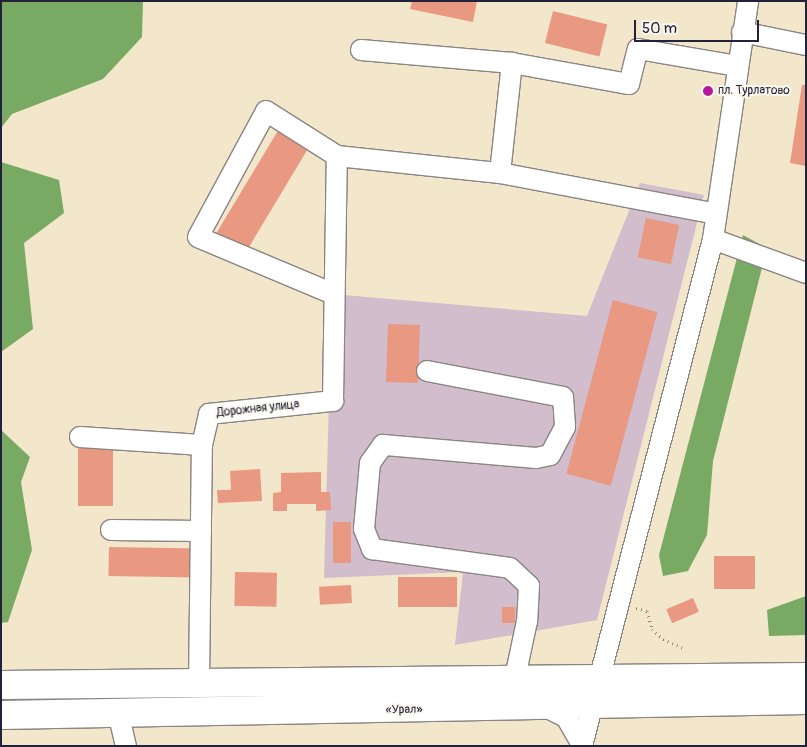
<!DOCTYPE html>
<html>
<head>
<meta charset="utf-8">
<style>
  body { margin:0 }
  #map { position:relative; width:807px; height:747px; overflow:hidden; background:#f2e6cb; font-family:Pangolin,sans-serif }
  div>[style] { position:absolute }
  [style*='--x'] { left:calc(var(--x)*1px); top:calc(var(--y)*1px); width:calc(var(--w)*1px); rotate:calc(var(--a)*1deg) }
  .industrial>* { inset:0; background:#d1bdcb }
  .forest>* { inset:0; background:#79aa64 }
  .building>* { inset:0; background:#e99881; transform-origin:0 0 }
  .path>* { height:3px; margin-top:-1.5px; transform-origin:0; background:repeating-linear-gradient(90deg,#8a8483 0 1px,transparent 0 5px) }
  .roads { filter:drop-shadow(1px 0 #8a8483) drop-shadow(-1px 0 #8a8483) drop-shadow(0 1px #8a8483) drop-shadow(0 -1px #8a8483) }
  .minor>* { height:20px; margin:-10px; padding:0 10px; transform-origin:10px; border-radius:10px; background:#fff }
  .highway>* { height:28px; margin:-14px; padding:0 14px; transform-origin:14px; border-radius:14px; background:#fff }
  .dots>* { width:14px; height:14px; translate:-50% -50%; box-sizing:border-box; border:2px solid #fbf7ec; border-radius:50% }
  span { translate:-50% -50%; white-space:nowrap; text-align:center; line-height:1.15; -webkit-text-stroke:4px #fbf7ec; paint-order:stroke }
  .poi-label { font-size:12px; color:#22223b }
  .left { translate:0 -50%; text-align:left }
  .street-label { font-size:12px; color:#22223b }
  .frame { position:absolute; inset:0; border:2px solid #22223b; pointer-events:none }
  .scale { position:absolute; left:634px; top:20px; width:125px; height:22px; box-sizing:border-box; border:2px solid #22223b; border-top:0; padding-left:6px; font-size:15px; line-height:18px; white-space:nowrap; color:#22223b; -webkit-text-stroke:4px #fbf7ec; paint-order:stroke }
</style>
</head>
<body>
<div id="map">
  <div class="industrial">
    <div style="clip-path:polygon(640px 183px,704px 195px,597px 620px,455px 645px,463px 572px,324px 578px,332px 294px,587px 316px)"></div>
  </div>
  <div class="forest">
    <div style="clip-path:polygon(1px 1px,143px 1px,142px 37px,103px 79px,12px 114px,1px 128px)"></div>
    <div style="clip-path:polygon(1px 162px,59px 180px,64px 213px,24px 243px,33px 329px,1px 352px)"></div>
    <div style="clip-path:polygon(743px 235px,767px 248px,713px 461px,707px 535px,688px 571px,663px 576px,659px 555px)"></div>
    <div style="clip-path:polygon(1px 430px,30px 457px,21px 482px,32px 550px,8px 622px,1px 623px)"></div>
    <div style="clip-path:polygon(806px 596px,806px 635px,769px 636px,767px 610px)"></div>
  </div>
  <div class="building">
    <div style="clip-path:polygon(412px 1px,477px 1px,473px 22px,410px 9px)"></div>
    <div style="left:553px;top:11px;width:56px;height:33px;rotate:14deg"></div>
    <div style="clip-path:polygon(802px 85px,806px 85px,806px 166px,790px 163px)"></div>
    <div style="left:282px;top:124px;width:35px;height:127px;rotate:31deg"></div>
    <div style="left:646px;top:218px;width:34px;height:40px;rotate:12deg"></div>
    <div style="left:613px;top:300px;width:46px;height:180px;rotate:15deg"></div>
    <div style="left:388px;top:324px;width:32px;height:58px;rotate:2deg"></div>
    <div style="left:78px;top:445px;width:35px;height:61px"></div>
    <div style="clip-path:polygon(260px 469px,262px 501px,218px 503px,217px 490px,231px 490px,230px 471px)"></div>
    <div style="clip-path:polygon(321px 472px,321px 492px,330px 492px,331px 510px,316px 511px,316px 504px,287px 504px,287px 511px,273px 511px,273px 493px,281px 492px,281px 473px)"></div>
    <div style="left:333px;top:522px;width:18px;height:41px"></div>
    <div style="left:109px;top:547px;width:90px;height:29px;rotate:1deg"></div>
    <div style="left:714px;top:556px;width:41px;height:33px"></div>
    <div style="left:235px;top:572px;width:42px;height:34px;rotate:1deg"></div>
    <div style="left:398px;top:577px;width:59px;height:30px"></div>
    <div style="left:351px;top:585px;width:18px;height:32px;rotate:87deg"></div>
    <div style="left:693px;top:598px;width:15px;height:29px;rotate:67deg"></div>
    <div style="left:502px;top:607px;width:13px;height:16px"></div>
  </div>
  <div class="path">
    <div style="--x:636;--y:608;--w:11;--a:15"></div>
    <div style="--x:647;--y:611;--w:19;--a:74"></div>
    <div style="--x:652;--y:629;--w:15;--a:42"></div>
    <div style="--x:663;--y:639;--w:22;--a:24"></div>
  </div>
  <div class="roads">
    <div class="minor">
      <div style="--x:742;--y:32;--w:65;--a:11.5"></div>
      <div style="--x:361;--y:50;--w:152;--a:4.9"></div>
      <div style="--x:512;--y:63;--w:119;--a:10.2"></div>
      <div style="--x:629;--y:84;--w:36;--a:-76"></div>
      <div style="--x:638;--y:49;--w:100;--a:9.7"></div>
      <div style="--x:500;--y:173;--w:111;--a:-83.8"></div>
      <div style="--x:713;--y:239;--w:99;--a:20.1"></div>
      <div style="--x:331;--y:293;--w:144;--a:-157.2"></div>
      <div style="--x:198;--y:237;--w:143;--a:-61.6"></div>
      <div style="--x:266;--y:111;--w:84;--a:32.4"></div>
      <div style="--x:337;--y:156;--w:164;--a:6"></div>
      <div style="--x:500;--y:173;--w:220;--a:10.7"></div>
      <div style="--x:427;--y:371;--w:138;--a:10.8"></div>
      <div style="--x:563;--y:397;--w:30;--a:86"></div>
      <div style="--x:565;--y:427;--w:32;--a:118"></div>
      <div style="--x:550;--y:455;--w:14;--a:168"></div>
      <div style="--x:536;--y:458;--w:154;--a:-175.1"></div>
      <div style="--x:383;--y:445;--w:22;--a:126"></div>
      <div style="--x:370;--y:463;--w:66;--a:95.2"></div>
      <div style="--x:364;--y:529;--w:22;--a:68"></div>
      <div style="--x:372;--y:549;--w:139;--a:7.8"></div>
      <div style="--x:510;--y:568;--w:26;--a:43"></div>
      <div style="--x:529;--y:586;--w:35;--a:93"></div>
      <div style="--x:527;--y:621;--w:62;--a:102"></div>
      <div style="--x:80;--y:437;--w:122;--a:3.8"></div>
      <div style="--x:111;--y:530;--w:90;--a:0.6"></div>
      <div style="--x:199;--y:683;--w:238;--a:-89.3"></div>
      <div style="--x:202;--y:445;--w:32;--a:-77"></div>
      <div style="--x:209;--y:414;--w:125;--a:-6"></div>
      <div style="--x:333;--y:401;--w:245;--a:-89.1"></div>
      <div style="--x:546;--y:707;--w:22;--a:27"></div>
      <div style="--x:566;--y:717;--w:32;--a:60"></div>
      <div style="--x:118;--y:712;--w:35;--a:77"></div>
      <div style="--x:582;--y:746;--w:524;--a:-75.51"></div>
      <div style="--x:713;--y:239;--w:241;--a:-81.6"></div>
    </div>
    <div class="highway">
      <div style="--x:1;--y:685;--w:805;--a:-0.57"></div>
      <div style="--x:1;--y:715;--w:805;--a:-1.07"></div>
    </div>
  </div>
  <div class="dots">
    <div style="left:708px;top:91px;background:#b5179e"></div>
  </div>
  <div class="poi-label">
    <span class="left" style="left:718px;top:91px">пл. Турлатово</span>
  </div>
  <div class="street-label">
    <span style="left:258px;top:409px;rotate:-6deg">Дорожная улица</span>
    <span style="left:404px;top:710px;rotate:-1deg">«Урал»</span>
  </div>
  <div class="frame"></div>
  <div class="scale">50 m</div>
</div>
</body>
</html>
